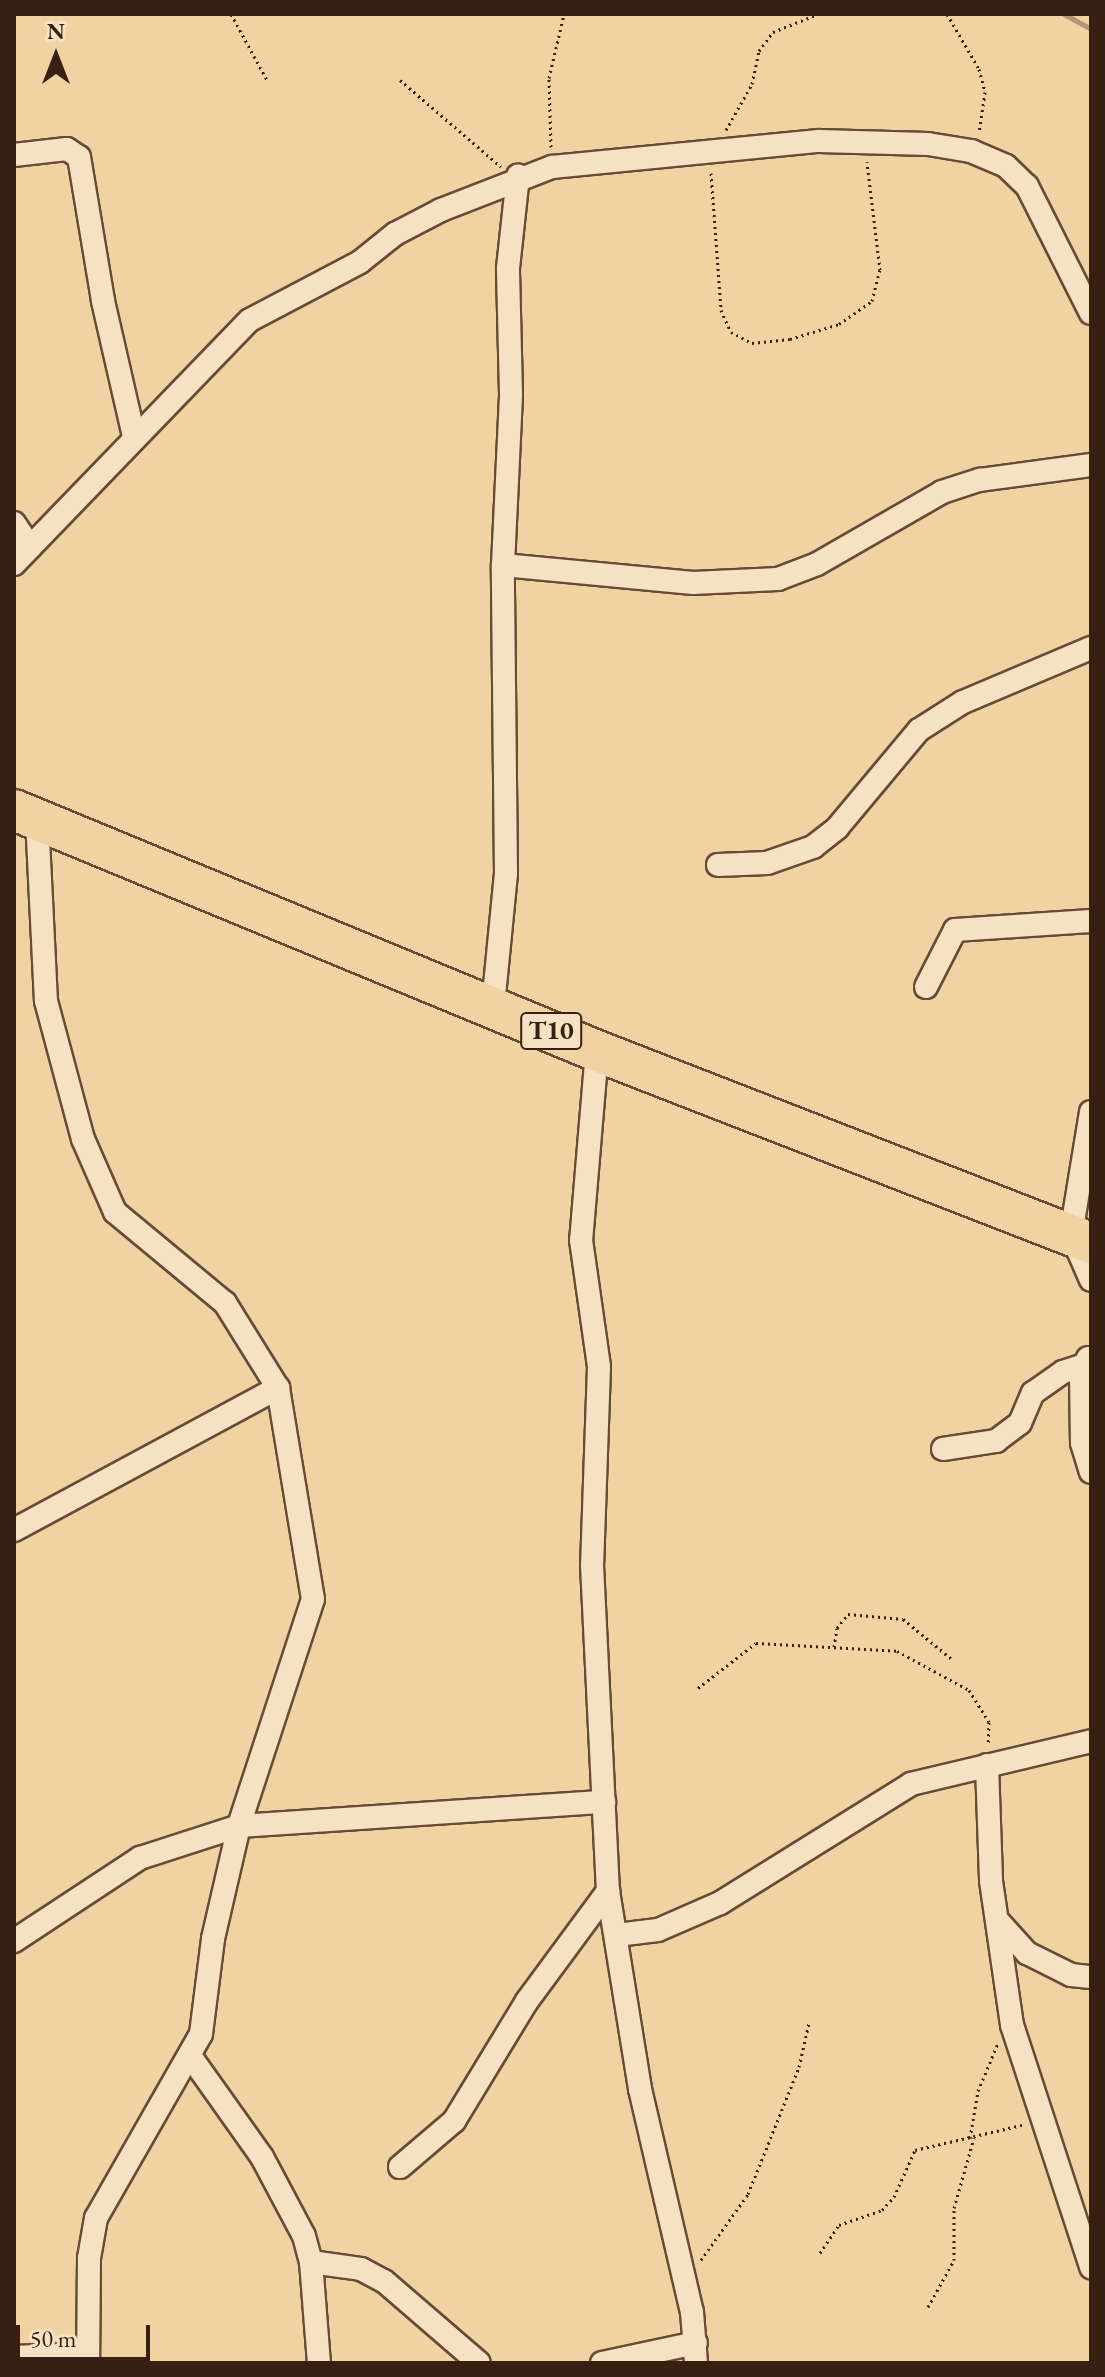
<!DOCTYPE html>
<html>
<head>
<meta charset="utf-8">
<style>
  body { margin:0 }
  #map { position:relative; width:1105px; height:2377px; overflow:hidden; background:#f1d2a3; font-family:"EB Garamond",serif }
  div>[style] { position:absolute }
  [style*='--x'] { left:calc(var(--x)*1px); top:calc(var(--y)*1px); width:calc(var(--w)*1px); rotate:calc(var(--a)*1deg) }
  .stream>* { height:5px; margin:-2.5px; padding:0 2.5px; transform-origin:2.5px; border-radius:2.5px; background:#b29571 }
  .path>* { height:3px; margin-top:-1.5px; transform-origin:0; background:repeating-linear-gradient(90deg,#371f11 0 2px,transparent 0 6px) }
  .roads { filter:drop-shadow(2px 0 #664c36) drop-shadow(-2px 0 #664c36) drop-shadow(0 2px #664c36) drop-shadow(0 -2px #664c36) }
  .street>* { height:22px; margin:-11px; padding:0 11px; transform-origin:11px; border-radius:11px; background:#f6e2c3 }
  .highway>* { height:40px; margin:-20px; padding:0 20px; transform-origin:20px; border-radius:20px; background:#f1d2a3 }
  span { translate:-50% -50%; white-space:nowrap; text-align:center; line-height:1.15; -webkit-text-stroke:6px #f6e2c3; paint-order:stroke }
  .shield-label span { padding:2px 6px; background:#f6e2c3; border:2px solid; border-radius:6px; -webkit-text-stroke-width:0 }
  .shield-label { font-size:26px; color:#371f11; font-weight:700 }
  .frame { position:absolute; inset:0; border:16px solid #371f11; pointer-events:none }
  .north { position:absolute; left:16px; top:16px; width:80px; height:80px; -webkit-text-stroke:6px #f6e2c3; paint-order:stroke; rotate:0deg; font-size:22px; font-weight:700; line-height:32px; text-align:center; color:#371f11 }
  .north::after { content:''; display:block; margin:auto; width:28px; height:36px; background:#371f11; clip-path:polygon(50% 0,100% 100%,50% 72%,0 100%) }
  .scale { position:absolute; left:16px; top:2325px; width:134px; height:36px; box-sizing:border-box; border:4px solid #371f11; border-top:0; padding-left:10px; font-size:24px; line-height:28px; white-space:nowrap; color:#371f11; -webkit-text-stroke:6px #f6e2c3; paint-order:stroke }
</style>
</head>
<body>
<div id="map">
  <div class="stream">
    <div style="--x:1064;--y:14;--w:31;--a:29"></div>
  </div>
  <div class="path">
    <div style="--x:231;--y:14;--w:77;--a:61.4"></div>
    <div style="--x:947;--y:14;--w:64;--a:59.8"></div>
    <div style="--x:979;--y:69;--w:24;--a:75"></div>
    <div style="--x:985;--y:92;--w:41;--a:98.3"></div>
    <div style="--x:400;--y:80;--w:133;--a:40.7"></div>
    <div style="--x:726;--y:130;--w:53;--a:-60.5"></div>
    <div style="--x:752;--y:84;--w:34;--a:-78"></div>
    <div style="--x:759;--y:51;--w:24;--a:-54"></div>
    <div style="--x:773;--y:32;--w:48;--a:-21.8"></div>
    <div style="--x:551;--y:147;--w:69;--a:-91.7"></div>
    <div style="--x:549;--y:78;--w:66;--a:-76.8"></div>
    <div style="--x:711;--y:173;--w:137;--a:85.8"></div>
    <div style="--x:721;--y:310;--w:24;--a:66"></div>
    <div style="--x:731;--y:332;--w:24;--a:28"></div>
    <div style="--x:752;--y:343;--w:38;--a:-6"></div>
    <div style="--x:790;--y:339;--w:51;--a:-17"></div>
    <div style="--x:839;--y:324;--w:40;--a:-34.9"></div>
    <div style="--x:872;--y:301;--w:32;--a:-76"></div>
    <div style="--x:880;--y:270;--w:109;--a:-96.9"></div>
    <div style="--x:834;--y:1647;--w:19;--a:-81"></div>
    <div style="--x:837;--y:1628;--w:18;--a:-52"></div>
    <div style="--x:848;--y:1614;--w:55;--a:5.2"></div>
    <div style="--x:903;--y:1619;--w:65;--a:39.4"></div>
    <div style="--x:698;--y:1688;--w:73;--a:-37.8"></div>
    <div style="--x:756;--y:1643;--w:141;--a:3.2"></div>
    <div style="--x:897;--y:1651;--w:82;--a:28.4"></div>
    <div style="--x:969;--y:1690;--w:38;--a:58"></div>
    <div style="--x:989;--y:1722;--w:23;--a:92"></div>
    <div style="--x:970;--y:2138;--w:48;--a:-80.3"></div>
    <div style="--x:978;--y:2091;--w:52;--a:-67.4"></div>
    <div style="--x:820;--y:2253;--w:34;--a:-56"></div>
    <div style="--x:839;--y:2225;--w:46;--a:-19.2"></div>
    <div style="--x:882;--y:2210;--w:18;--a:-47"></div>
    <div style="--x:894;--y:2197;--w:51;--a:-65.9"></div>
    <div style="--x:915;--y:2150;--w:110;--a:-13.2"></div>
    <div style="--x:701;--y:2260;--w:81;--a:-54.5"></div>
    <div style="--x:748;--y:2194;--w:137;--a:-68.1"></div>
    <div style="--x:799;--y:2067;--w:45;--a:-77.2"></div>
    <div style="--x:928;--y:2307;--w:54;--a:-61"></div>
    <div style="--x:954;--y:2260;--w:52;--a:-90"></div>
    <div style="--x:954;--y:2208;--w:73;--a:-74.1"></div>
  </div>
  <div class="roads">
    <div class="street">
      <div style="--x:14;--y:155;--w:53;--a:-6.5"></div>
      <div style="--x:67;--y:149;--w:14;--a:34"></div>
      <div style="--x:79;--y:157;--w:146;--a:80.5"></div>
      <div style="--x:103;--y:301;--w:139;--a:77.1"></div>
      <div style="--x:14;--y:523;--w:29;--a:56"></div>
      <div style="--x:14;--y:564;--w:339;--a:-46"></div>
      <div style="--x:250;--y:320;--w:124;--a:-27.8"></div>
      <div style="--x:360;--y:262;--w:45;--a:-38.7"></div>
      <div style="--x:395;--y:234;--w:52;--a:-27.6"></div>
      <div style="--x:441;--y:210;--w:119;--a:-21.2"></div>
      <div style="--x:552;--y:167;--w:268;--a:-5.6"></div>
      <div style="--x:819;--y:141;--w:109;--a:1.6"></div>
      <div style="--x:928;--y:144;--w:44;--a:9.2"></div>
      <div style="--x:971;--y:151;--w:38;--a:23"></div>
      <div style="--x:1006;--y:166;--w:29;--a:44"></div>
      <div style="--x:1027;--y:186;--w:142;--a:63.3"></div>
      <div style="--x:503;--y:565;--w:191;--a:5.4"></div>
      <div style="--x:693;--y:583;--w:85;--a:-2.7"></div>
      <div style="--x:778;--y:579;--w:42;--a:-21"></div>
      <div style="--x:817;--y:564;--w:144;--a:-29.9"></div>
      <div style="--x:942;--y:492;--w:40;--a:-18"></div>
      <div style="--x:980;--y:480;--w:112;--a:-7.7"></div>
      <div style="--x:37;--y:818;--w:183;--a:87.2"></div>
      <div style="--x:46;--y:1001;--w:143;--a:75"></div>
      <div style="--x:83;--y:1139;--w:80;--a:66.3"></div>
      <div style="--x:115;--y:1212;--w:143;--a:39.6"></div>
      <div style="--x:225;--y:1303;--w:100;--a:58.1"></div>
      <div style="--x:278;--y:1388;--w:214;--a:80.6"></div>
      <div style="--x:313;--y:1599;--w:239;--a:108.1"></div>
      <div style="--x:239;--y:1826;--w:116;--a:103"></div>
      <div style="--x:213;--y:1939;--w:96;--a:97.2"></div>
      <div style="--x:201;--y:2034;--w:212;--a:119.7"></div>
      <div style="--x:96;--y:2218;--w:41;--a:99.9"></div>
      <div style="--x:89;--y:2258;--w:105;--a:90.5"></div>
      <div style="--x:718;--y:865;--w:49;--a:-2.3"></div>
      <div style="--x:767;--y:863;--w:49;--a:-19.2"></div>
      <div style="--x:813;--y:847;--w:31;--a:-38"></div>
      <div style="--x:837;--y:828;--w:128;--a:-50.1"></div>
      <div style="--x:919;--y:730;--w:52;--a:-32.5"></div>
      <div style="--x:963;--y:702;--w:139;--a:-22.9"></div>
      <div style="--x:926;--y:987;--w:64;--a:-63"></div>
      <div style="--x:955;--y:930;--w:136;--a:-3.8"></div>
      <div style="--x:493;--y:1006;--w:133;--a:-84.4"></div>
      <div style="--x:506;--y:874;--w:309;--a:-90.6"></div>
      <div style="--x:503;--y:565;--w:171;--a:-87.3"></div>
      <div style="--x:511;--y:394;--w:126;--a:-91.4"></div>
      <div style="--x:508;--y:268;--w:93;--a:-83.8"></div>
      <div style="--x:597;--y:1051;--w:190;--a:94.8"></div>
      <div style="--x:581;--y:1240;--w:128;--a:81.9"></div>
      <div style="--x:599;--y:1367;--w:198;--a:92"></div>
      <div style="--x:592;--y:1565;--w:326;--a:87.2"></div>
      <div style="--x:608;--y:1891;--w:201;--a:80.8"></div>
      <div style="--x:640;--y:2089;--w:229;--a:76.9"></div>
      <div style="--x:692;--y:2312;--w:51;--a:85.5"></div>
      <div style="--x:1091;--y:1112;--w:124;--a:99.3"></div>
      <div style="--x:1071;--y:1234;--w:50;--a:66.5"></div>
      <div style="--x:1088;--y:1358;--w:17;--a:115"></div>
      <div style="--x:1081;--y:1373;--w:70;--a:89.2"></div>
      <div style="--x:1082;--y:1443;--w:30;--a:73"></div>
      <div style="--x:943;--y:1449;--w:54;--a:-8.6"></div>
      <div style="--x:996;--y:1441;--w:30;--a:-37"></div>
      <div style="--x:1020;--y:1423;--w:33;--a:-67"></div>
      <div style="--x:1033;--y:1393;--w:37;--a:-35"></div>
      <div style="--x:1063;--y:1372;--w:20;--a:-18"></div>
      <div style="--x:14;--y:1530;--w:300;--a:-28.3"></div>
      <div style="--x:987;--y:1765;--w:116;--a:88"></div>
      <div style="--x:991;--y:1881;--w:146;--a:81.7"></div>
      <div style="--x:1012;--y:2025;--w:255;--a:71.9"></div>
      <div style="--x:997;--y:1920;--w:45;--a:47.7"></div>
      <div style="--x:1027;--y:1953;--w:49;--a:26.6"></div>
      <div style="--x:1071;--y:1975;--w:20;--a:6"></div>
      <div style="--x:617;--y:1935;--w:41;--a:-7"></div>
      <div style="--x:658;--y:1930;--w:68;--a:-23.5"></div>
      <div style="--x:720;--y:1903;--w:225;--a:-31.9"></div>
      <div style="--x:911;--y:1784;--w:185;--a:-13.4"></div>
      <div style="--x:14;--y:1941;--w:151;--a:-33.4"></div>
      <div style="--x:140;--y:1858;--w:104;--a:-17.9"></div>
      <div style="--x:239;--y:1826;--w:366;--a:-3.8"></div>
      <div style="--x:191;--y:2057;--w:123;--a:54.6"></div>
      <div style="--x:262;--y:2157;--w:89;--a:62"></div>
      <div style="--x:304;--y:2236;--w:27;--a:75"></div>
      <div style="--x:311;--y:2262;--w:50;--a:8"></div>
      <div style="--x:361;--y:2269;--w:26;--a:28"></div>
      <div style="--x:384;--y:2281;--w:125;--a:40.8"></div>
      <div style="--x:400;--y:2167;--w:71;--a:-40.4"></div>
      <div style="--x:454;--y:2121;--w:140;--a:-58.7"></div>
      <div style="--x:527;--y:2001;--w:137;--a:-53.6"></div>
      <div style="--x:311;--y:2262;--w:101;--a:85.5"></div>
      <div style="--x:14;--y:2357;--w:72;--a:-2.4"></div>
      <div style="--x:86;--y:2354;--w:11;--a:-85"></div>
      <div style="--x:602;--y:2363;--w:96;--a:-12"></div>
    </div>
    <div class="highway">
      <div style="--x:14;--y:810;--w:631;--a:22.46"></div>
      <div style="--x:597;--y:1051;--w:530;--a:21.24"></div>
    </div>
  </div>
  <div class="shield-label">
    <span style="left:551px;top:1031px">T10</span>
  </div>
  <div class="frame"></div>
  <div class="north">N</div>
  <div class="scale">50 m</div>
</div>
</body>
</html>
